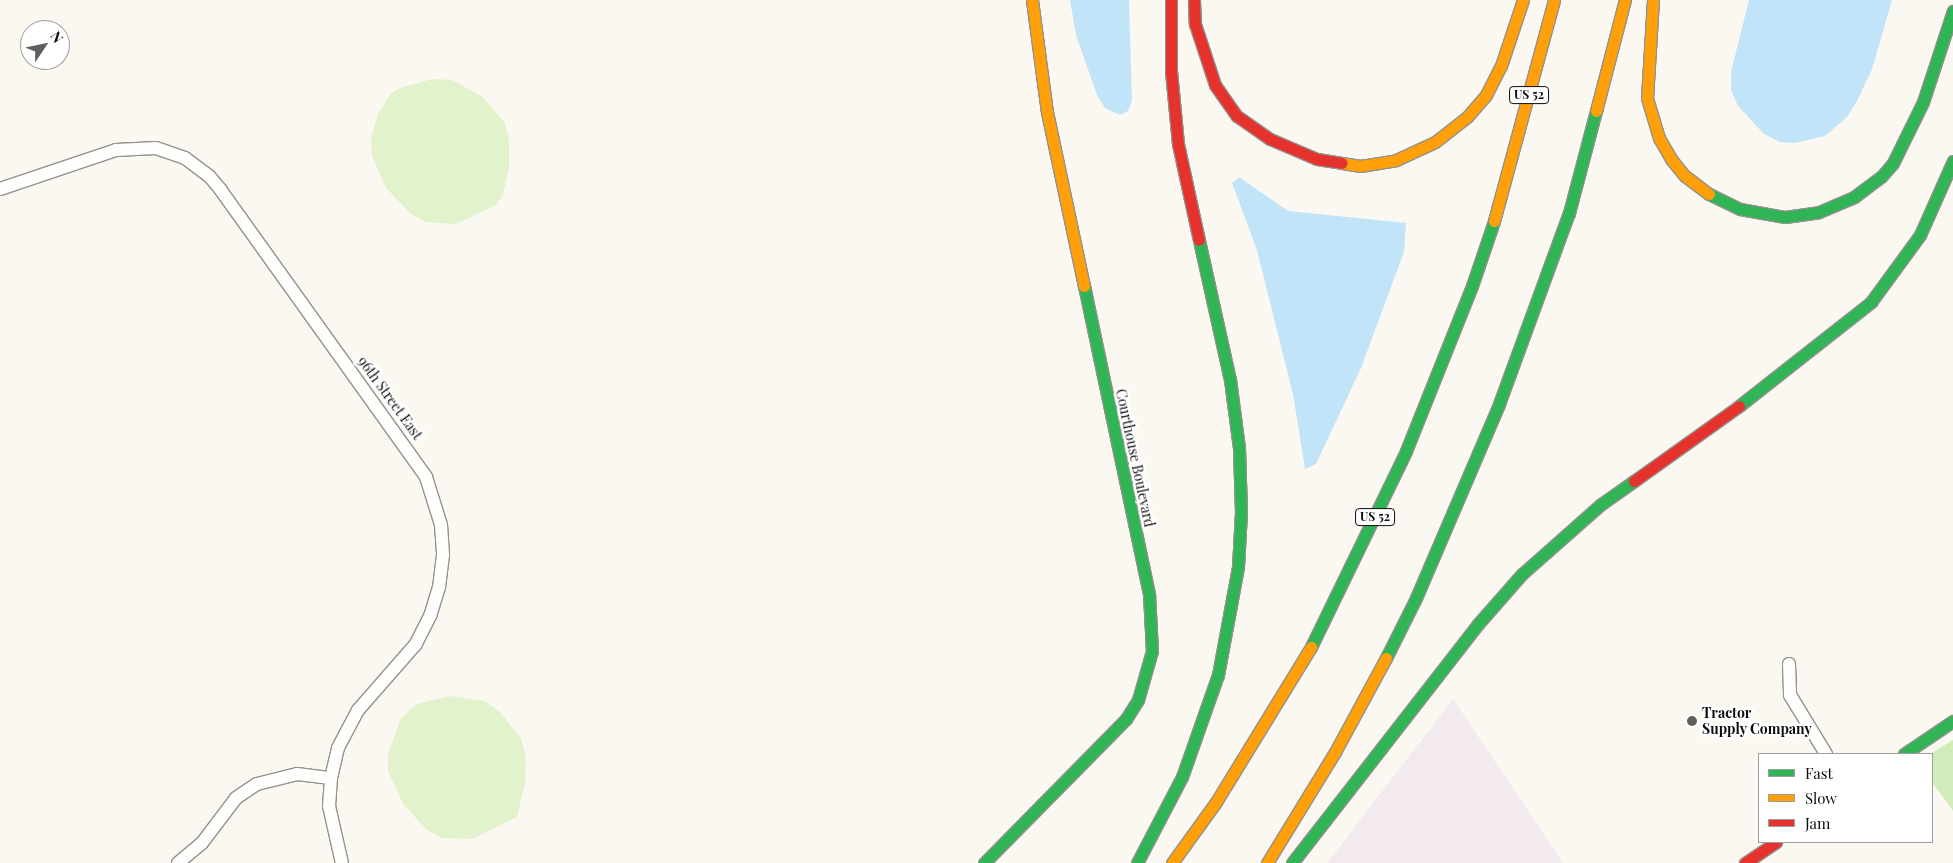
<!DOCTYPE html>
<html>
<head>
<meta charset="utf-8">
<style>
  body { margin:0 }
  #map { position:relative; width:1953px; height:863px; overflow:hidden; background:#faf8f0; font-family:"Playfair Display",serif }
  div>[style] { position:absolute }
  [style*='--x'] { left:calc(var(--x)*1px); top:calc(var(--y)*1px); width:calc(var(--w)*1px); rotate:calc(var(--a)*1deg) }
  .industrial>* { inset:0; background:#f2eaee }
  .green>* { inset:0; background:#e2f2cd }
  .forest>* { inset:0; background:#d2ebba }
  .water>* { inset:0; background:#c2e4f9 }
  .roads { filter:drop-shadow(1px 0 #93928f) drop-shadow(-1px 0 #93928f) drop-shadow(0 1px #93928f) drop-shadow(0 -1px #93928f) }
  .street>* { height:12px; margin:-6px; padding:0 6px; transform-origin:6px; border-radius:6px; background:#fefefd }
  .fast>* { height:11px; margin:-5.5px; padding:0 5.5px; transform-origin:5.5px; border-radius:5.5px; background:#30b455 }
  .slow>* { height:11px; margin:-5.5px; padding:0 5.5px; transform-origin:5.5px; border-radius:5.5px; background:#ff9f0a }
  .jam>* { height:11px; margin:-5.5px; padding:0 5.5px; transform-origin:5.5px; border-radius:5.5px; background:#e5322d }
  .dots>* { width:14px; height:14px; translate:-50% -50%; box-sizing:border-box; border:2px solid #fff; border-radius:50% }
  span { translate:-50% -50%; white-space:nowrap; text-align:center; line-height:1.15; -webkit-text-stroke:5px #fff; paint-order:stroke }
  .shield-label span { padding:1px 4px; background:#fff; border:1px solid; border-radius:4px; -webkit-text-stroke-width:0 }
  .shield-label { font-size:12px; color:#0c0c0c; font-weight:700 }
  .street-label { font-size:14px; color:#0c0c0c }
  .poi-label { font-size:14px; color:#0c0c0c; font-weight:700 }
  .left { translate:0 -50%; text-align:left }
  .legend { position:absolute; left:1758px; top:753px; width:175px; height:90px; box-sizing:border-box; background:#fff; border:1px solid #9e9e9e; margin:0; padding:6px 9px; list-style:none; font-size:15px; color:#0c0c0c }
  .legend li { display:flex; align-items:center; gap:10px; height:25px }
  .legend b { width:25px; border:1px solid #9e9e9e }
  .north { position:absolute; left:20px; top:20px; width:50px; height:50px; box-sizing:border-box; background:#fff; border:1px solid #9e9e9e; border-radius:50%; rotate:56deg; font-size:14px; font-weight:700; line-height:20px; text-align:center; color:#0c0c0c }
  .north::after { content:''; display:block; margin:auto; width:18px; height:22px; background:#5f5f5c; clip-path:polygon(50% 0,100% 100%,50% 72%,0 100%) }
</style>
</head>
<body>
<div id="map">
  <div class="industrial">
    <div style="clip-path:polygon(1453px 699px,1563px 863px,1327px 863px)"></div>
  </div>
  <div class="green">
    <div style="clip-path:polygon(432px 79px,452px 80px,483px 97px,505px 123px,509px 140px,509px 167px,503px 195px,496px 205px,456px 224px,425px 222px,411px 214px,386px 188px,372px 156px,371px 138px,378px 114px,391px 93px,400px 88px)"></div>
    <div style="clip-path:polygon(449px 696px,485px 701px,501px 713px,521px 739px,526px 756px,525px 783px,517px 817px,472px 839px,441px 838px,427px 830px,403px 804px,388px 771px,388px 754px,401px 718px,417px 704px)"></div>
  </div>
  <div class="forest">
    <div style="clip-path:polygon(1953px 740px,1953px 811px,1932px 782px,1930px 754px)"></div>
  </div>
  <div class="water">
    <div style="clip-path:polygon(1070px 0,1129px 0,1132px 101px,1128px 111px,1120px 115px,1105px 108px,1097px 95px,1076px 35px)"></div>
    <div style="clip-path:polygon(1749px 0,1892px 0,1872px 69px,1858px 99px,1847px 117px,1825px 136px,1795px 143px,1780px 142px,1764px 134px,1738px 106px,1731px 90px,1731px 72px)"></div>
    <div style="clip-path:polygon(1239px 177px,1288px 211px,1406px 223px,1404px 252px,1361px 368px,1316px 464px,1305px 469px,1293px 394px,1257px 250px,1232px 183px)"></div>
  </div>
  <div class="roads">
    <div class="street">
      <div style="--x:0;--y:189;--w:122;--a:-18.6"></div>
      <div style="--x:116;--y:150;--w:40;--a:-2.9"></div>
      <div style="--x:156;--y:148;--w:31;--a:19"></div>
      <div style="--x:185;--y:158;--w:31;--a:37"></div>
      <div style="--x:210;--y:177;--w:16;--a:50"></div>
      <div style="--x:220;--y:189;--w:354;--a:54.4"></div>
      <div style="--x:426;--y:477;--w:50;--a:72.6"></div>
      <div style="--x:441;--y:525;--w:30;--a:86"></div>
      <div style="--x:443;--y:555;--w:32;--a:97"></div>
      <div style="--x:439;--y:587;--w:30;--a:107"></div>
      <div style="--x:430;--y:616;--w:33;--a:117"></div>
      <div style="--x:415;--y:645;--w:86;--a:131.2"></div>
      <div style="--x:358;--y:710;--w:43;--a:117.8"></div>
      <div style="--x:338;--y:748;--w:31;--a:103"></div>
      <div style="--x:331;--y:778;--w:28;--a:94"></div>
      <div style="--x:329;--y:806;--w:58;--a:77.2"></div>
      <div style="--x:1789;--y:664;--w:31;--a:88"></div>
      <div style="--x:1790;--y:695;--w:69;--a:58.6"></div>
      <div style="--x:178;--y:863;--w:31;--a:-40"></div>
      <div style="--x:202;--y:843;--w:56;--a:-52.9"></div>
      <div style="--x:236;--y:798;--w:25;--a:-34"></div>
      <div style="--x:257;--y:784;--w:41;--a:-14"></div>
      <div style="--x:297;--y:774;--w:34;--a:7"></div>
    </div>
    <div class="fast">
      <div style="--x:1709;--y:194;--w:34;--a:26"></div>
      <div style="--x:1740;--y:209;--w:46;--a:10.1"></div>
      <div style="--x:1785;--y:217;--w:34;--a:-8"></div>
      <div style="--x:1819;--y:212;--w:38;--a:-23"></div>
      <div style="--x:1854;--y:197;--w:34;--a:-37"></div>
      <div style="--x:1881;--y:177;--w:18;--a:-49"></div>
      <div style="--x:1893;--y:163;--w:68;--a:-63.8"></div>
      <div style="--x:1923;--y:102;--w:96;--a:-71.8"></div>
      <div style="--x:1739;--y:406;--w:168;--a:-38.2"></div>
      <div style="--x:1871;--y:302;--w:83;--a:-53.8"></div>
      <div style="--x:1920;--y:235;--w:81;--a:-66"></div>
      <div style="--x:1311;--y:647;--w:218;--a:-64.1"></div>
      <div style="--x:1406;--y:451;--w:178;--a:-68.2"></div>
      <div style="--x:1472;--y:286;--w:69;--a:-71.3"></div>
      <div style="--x:1386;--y:658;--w:67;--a:-63.4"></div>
      <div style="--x:1416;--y:598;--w:211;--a:-66.8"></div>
      <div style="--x:1499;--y:404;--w:203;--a:-69.9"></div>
      <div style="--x:1569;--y:213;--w:106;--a:-75.2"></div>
      <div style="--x:1904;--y:754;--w:59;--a:-34"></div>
      <div style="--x:984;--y:863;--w:202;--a:-45.4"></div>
      <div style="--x:1126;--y:719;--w:22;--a:-58"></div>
      <div style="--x:1138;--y:700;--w:51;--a:-74.1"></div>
      <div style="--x:1152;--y:651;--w:57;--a:-93"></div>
      <div style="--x:1149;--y:594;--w:315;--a:-101.9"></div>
      <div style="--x:1137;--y:863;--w:97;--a:-62.4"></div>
      <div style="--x:1182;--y:777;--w:108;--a:-70.6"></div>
      <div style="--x:1218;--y:675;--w:110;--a:-79.5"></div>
      <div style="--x:1238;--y:567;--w:55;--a:-86.9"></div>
      <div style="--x:1241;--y:512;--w:64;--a:-91.8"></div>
      <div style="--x:1239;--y:448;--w:69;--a:-97.5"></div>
      <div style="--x:1230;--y:380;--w:143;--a:-102.5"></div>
      <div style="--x:1292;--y:863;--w:303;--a:-52.1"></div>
      <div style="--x:1478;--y:624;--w:67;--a:-48.7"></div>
      <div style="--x:1522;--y:574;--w:104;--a:-41.5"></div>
      <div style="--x:1600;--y:505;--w:42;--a:-35.2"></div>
    </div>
    <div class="slow">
      <div style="--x:1032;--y:0;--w:113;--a:82.4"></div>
      <div style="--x:1047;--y:112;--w:178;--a:78"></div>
      <div style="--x:1653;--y:0;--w:98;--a:93.5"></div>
      <div style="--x:1647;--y:98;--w:42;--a:73.3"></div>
      <div style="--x:1659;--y:138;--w:24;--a:60"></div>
      <div style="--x:1671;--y:159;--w:22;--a:51"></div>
      <div style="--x:1685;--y:176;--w:30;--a:37"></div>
      <div style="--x:1596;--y:111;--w:115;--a:-75.4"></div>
      <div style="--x:1342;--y:163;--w:18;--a:9"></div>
      <div style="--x:1360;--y:166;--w:36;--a:-9"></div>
      <div style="--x:1396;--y:160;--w:43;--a:-24.8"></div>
      <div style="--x:1435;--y:142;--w:41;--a:-38"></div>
      <div style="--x:1467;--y:117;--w:29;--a:-49"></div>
      <div style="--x:1486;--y:95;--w:33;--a:-63"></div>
      <div style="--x:1501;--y:66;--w:70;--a:-71.6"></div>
      <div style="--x:1494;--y:221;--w:229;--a:-74.8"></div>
      <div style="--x:1172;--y:863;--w:75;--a:-54.2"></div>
      <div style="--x:1216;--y:802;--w:182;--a:-58.5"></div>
      <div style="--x:1267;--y:863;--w:130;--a:-58.5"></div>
      <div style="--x:1335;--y:752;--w:107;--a:-61.5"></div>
    </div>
    <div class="jam">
      <div style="--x:1171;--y:0;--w:71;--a:90"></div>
      <div style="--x:1171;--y:71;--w:73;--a:84.5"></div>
      <div style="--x:1178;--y:144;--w:98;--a:77.7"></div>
      <div style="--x:1194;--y:0;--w:24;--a:88"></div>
      <div style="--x:1195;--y:24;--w:64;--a:71.8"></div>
      <div style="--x:1215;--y:85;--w:38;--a:55"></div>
      <div style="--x:1237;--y:116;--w:40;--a:34.9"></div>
      <div style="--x:1270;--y:139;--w:51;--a:23.1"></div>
      <div style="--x:1317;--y:159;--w:25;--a:9"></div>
      <div style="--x:1634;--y:481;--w:129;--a:-35.5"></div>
      <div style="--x:1745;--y:863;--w:37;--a:-34"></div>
    </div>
  </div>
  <div class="dots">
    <div style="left:1692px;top:721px;background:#5f5f5c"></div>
  </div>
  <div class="shield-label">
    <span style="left:1529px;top:95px">US 52</span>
    <span style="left:1375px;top:517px">US 52</span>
  </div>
  <div class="street-label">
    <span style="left:390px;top:398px;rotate:54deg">96th Street East</span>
    <span style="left:1135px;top:458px;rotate:78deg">Courthouse Boulevard</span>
  </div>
  <div class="poi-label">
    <span class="left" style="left:1702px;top:721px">Tractor<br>Supply Company</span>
  </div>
  <ul class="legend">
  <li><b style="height:6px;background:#30b455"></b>Fast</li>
  <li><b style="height:6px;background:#ff9f0a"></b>Slow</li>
  <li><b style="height:6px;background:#e5322d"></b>Jam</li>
  </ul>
  <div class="north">N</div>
</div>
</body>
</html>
